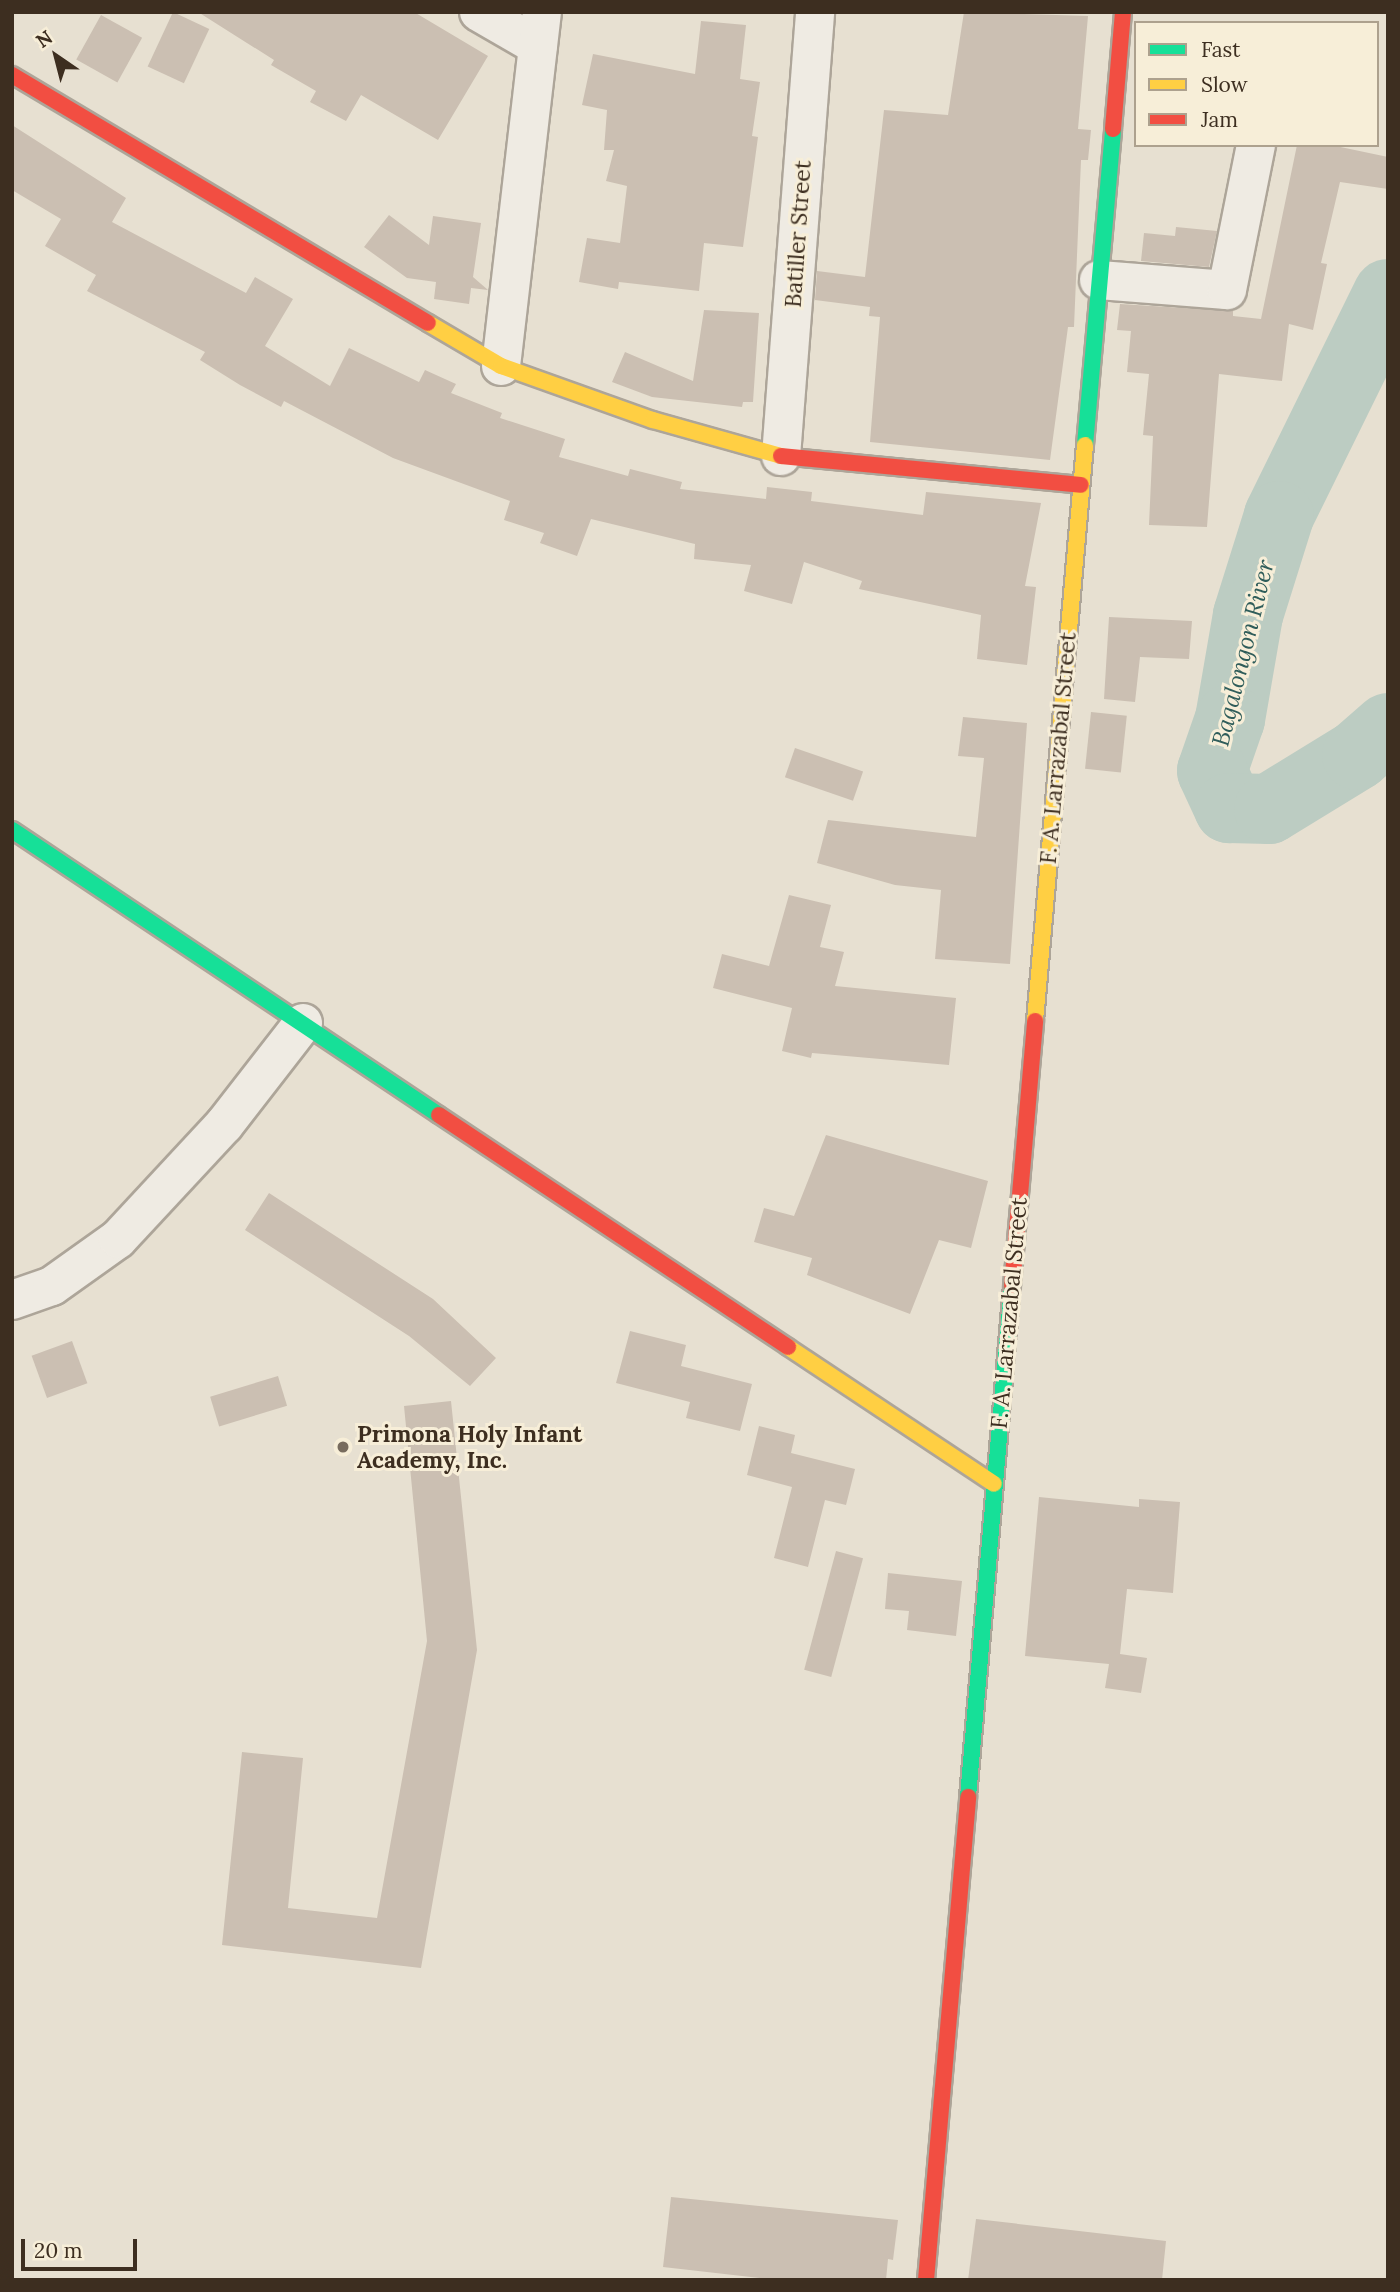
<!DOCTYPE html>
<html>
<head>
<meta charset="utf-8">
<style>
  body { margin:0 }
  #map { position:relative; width:1400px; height:2292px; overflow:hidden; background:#e7e0d1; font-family:Lora,serif }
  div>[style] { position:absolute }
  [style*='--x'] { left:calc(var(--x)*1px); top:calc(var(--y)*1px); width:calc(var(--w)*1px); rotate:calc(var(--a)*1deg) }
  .river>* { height:70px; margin:-35px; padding:0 35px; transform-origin:35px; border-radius:35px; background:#bcccc2 }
  .building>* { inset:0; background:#cbbfb2; transform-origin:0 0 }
  .roads { filter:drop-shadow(2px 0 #ada599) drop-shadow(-2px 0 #ada599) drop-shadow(0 2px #ada599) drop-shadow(0 -2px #ada599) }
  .street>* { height:38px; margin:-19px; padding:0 19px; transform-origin:19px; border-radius:19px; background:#efebe3 }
  .fast>* { height:16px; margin:-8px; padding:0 8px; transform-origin:8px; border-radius:8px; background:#16e098 }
  .slow>* { height:16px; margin:-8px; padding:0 8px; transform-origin:8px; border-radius:8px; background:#ffcf43 }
  .jam>* { height:16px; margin:-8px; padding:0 8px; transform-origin:8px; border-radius:8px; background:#f24e42 }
  .dots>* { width:19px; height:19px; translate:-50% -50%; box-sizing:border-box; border:4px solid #f7eed8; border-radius:50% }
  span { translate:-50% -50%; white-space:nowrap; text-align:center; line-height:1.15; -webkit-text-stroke:6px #f7eed8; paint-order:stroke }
  .street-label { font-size:23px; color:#3d2e20 }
  .poi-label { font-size:23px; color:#3d2e20; font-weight:700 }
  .left { translate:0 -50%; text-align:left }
  .water-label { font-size:24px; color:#2f5d5a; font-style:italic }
  .frame { position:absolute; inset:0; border:14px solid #3d2e20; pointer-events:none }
  .legend { position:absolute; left:1134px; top:21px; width:245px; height:126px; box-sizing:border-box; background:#f7eed8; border:2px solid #ada18e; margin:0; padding:9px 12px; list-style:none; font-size:21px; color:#3d2e20 }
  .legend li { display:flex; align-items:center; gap:14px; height:35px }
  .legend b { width:35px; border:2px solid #ada18e }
  .north { position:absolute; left:21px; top:21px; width:70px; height:70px; -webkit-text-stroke:5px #f7eed8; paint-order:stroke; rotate:325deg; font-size:19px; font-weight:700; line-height:28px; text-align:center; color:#3d2e20 }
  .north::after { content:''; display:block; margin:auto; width:24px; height:32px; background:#3d2e20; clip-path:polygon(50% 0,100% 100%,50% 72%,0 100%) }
  .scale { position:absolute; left:21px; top:2239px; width:116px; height:32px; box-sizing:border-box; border:4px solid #3d2e20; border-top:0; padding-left:9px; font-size:21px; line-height:24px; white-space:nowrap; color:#3d2e20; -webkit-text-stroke:5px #f7eed8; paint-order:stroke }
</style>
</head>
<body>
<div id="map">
  <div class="river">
    <div style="--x:1388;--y:294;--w:247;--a:116.2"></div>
    <div style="--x:1279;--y:516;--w:104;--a:107.4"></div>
    <div style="--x:1248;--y:615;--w:106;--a:99.8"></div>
    <div style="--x:1230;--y:719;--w:55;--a:109.1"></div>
    <div style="--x:1212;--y:771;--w:41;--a:65.3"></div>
    <div style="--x:1229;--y:808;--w:40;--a:1.4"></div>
    <div style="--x:1269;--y:809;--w:103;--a:-31.5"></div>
    <div style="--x:1357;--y:755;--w:41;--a:-41.1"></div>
  </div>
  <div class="building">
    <div style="left:173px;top:12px;width:40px;height:60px;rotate:25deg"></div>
    <div style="clip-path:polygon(198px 12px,414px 12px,488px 56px,438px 140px,361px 95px,346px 121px,310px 102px,316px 91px,271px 65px,274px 60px)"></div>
    <div style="clip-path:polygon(964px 12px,1088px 16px,1078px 129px,1091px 130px,1088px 160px,1081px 160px,1074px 327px,1068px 327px,1050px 460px,870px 442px,880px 317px,869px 316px,870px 307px,815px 300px,817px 271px,865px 277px,884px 110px,948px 115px)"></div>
    <div style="left:101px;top:15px;width:47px;height:51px;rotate:29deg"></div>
    <div style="clip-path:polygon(701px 21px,746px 25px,740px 79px,760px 82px,752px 136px,758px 137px,743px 247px,704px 243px,699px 291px,619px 282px,618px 289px,579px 282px,587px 238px,620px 243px,627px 186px,606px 181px,614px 150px,604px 150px,607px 110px,582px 105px,593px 54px,695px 74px)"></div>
    <div style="clip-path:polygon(12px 125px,126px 198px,112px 222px,246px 293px,255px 277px,293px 299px,265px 346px,330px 386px,349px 348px,419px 382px,425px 370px,456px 384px,451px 393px,502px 413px,500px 418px,565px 439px,559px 457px,628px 476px,630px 469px,682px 482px,680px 489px,766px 499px,767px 487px,812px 492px,811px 501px,923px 515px,926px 492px,1041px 503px,1025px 586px,1036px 587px,1027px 665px,977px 659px,981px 615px,859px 589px,862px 581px,804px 562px,792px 604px,744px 591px,751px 565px,694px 559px,695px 544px,591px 519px,577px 556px,540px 543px,544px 533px,504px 520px,510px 501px,393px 458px,284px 401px,281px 407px,240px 385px,200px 360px,205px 352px,87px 291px,96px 275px,45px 246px,61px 219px,12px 190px)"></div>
    <div style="clip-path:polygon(1297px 145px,1331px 145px,1388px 157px,1388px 189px,1340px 182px,1321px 263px,1327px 264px,1313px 330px,1289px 324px,1282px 381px,1219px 374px,1207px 527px,1149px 525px,1153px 436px,1143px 435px,1149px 374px,1127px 372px,1131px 331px,1117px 330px,1120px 304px,1233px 311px,1233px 316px,1261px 319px)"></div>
    <div style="clip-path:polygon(389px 215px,429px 245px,433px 216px,481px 223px,473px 277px,488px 290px,471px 288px,469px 304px,434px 299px,436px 282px,407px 278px,364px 247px)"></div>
    <div style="clip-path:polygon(1176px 227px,1217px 231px,1209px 267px,1141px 261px,1144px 233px,1175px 236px)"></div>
    <div style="clip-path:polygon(704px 310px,759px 313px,753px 402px,743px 402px,742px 407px,652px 397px,612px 382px,625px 352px,693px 381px)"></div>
    <div style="clip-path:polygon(1109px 617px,1192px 621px,1189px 659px,1140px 657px,1135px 702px,1104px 699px)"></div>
    <div style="left:1091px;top:712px;width:36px;height:57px;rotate:6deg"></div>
    <div style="clip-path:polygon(963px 717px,1027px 723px,1010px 964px,935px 959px,941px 890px,895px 885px,817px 863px,828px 820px,976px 837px,984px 758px,958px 756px)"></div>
    <div style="left:795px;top:748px;width:72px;height:31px;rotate:19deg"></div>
    <div style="clip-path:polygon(789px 895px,831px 905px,820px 947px,844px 952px,835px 986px,956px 998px,949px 1065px,812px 1053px,811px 1058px,782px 1051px,792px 1008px,713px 988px,722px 954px,769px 966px)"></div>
    <div style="clip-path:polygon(826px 1135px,988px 1181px,971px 1248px,939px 1240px,910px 1314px,807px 1275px,812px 1258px,754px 1242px,764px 1208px,794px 1216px)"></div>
    <div style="clip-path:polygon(269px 1193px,433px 1299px,496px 1358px,470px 1386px,409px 1336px,245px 1230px)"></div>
    <div style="clip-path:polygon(630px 1331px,686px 1345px,681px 1366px,752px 1384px,740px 1431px,686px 1418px,690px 1402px,616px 1383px)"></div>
    <div style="left:72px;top:1341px;width:45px;height:43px;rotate:70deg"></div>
    <div style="left:278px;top:1376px;width:31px;height:71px;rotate:73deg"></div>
    <div style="clip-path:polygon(451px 1401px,477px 1650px,421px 1968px,222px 1945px,242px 1752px,303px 1758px,288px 1908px,377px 1918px,427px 1641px,404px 1406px)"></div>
    <div style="clip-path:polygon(759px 1426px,795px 1435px,791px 1453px,855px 1469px,846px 1505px,825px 1500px,808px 1567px,774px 1558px,792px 1487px,747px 1475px)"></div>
    <div style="clip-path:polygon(1039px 1497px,1139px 1507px,1139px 1499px,1180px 1502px,1173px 1593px,1127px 1589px,1120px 1654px,1147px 1658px,1141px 1693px,1105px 1688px,1109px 1664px,1025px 1656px)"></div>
    <div style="left:836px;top:1551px;width:28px;height:123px;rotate:15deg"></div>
    <div style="clip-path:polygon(888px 1573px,962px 1581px,956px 1636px,907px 1630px,909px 1611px,885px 1609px)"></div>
    <div style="clip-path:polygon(671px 2197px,898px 2220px,893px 2260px,888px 2259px,886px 2280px,778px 2280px,663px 2267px)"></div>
    <div style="clip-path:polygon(976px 2219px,1166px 2241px,1162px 2280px,968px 2280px)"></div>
  </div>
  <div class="roads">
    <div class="street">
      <div style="--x:479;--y:12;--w:68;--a:30"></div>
      <div style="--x:1099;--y:280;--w:128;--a:4.5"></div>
      <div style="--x:1227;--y:290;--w:148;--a:-78.7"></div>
      <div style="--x:501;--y:366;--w:356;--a:-83.4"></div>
      <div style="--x:781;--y:456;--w:445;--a:-85.6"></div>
      <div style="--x:12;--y:1300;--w:42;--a:-19.3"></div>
      <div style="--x:52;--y:1286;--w:81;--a:-35.5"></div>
      <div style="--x:118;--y:1239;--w:156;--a:-47.1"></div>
      <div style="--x:224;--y:1125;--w:129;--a:-52.2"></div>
    </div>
    <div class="fast">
      <div style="--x:1085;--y:445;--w:317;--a:-84.9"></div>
      <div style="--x:12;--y:830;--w:513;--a:33.72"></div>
      <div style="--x:968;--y:1797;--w:513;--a:-85.08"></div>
    </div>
    <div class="slow">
      <div style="--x:428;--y:323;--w:85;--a:30.5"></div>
      <div style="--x:501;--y:366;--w:161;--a:19.6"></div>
      <div style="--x:653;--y:420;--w:133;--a:15.7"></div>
      <div style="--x:1035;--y:1021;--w:578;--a:-85.04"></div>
      <div style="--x:788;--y:1347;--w:247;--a:33.6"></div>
    </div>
    <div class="jam">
      <div style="--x:12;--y:75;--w:484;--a:30.8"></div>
      <div style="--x:1113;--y:129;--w:117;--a:-85.1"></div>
      <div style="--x:781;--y:456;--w:301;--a:5.5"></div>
      <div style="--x:439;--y:1115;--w:419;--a:33.6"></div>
      <div style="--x:1012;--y:1286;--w:266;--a:-85"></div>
      <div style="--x:926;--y:2280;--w:485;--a:-85"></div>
    </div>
  </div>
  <div class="dots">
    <div style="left:343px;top:1447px;background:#786c5e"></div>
  </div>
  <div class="street-label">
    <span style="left:798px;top:234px;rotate:-86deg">Batiller Street</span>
    <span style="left:1058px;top:748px;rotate:-85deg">F. A. Larrazabal Street</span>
    <span style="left:1009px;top:1313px;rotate:-85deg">F. A. Larrazabal Street</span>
  </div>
  <div class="poi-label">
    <span class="left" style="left:357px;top:1447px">Primona Holy Infant<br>Academy, Inc.</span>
  </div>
  <div class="water-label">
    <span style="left:1243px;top:653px;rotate:-76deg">Bagalongon River</span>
  </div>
  <div class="frame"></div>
  <ul class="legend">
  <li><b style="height:9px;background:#16e098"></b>Fast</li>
  <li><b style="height:9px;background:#ffcf43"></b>Slow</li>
  <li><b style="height:9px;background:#f24e42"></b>Jam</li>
  </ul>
  <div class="north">N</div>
  <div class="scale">20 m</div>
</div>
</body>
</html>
